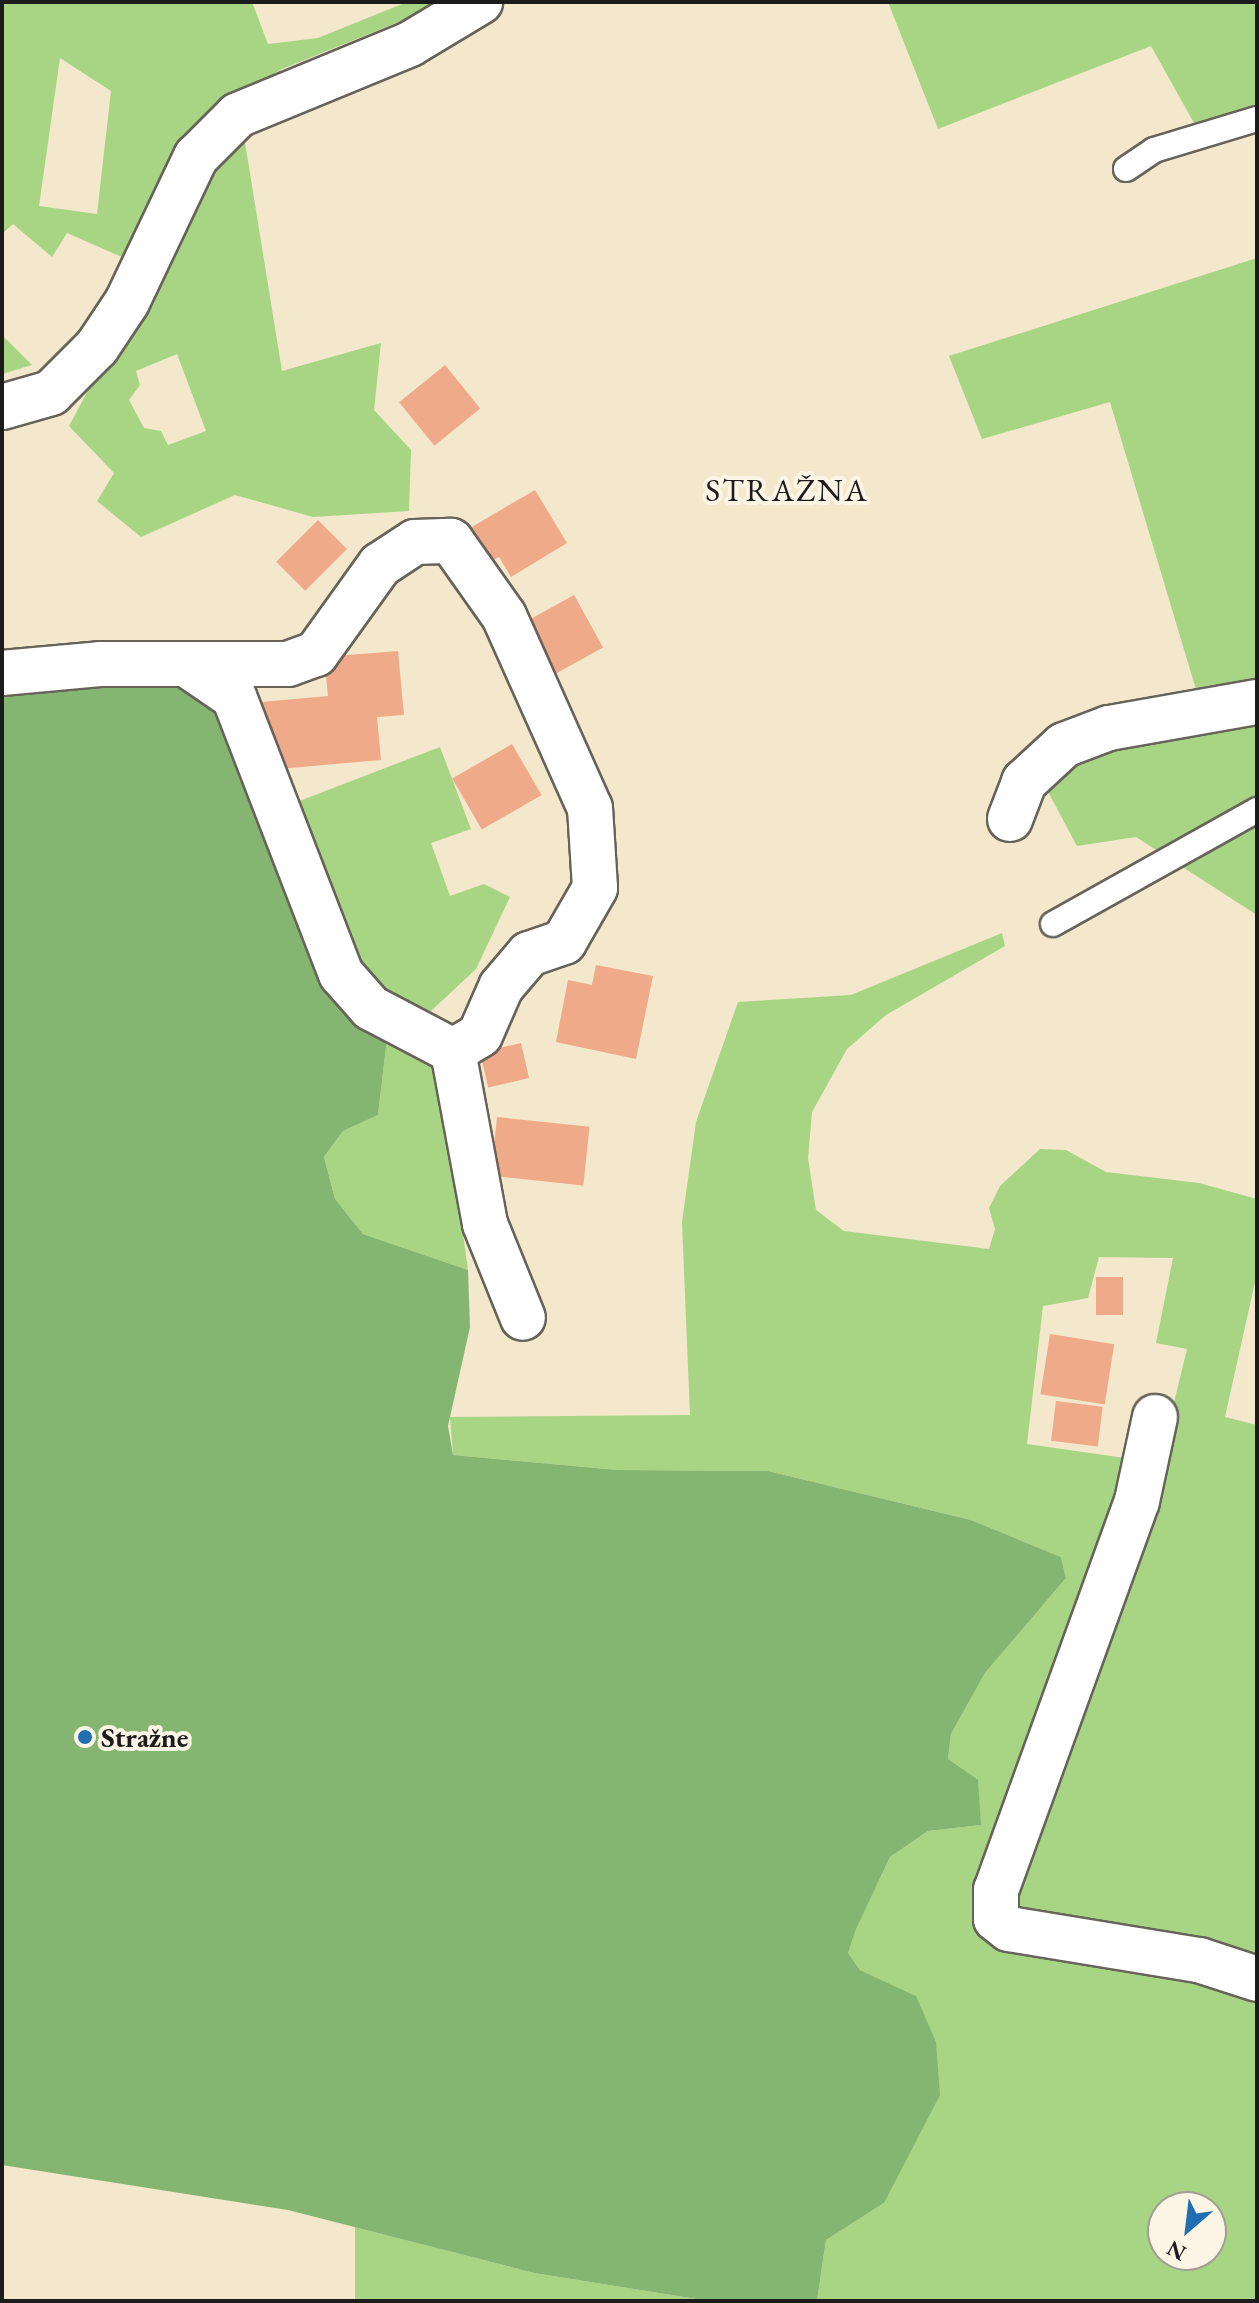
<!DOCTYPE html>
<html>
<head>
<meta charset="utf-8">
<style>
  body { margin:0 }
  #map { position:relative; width:1259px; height:2303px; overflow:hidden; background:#f3e7cc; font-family:"EB Garamond",serif }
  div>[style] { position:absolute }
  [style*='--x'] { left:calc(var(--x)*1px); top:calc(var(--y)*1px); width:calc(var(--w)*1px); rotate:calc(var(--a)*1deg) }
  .green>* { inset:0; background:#a7d583 }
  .forest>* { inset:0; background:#85b671 }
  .building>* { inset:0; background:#efaa8a; transform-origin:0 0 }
  .roads { filter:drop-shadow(2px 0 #67635a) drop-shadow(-2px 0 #67635a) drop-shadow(0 2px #67635a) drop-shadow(0 -2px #67635a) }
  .service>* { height:24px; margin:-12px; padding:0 12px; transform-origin:12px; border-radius:12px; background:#fff }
  .minor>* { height:44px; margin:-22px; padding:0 22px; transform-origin:22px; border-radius:22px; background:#fff }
  .dots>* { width:22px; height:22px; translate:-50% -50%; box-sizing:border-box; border:4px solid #fcf5e5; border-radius:50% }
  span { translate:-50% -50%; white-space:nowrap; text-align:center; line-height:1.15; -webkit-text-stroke:8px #fcf5e5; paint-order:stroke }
  .poi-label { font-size:28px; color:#1c1c1c; font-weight:700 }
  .left { translate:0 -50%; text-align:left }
  .quarter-label { font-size:32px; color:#1c1c1c; letter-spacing:2px }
  .frame { position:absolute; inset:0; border:4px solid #1c1c1c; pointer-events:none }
  .north { position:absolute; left:1147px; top:2191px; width:80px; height:80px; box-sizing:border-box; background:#fcf5e5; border:2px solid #a29e95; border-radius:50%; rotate:208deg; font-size:22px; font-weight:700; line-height:32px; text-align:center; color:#1c1c1c }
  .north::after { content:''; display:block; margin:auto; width:28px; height:36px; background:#1f6fb2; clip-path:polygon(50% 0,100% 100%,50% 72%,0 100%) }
</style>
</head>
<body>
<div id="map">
  <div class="green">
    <div style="clip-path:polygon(evenodd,2px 2px,252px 2px,268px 44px,318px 38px,407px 2px,448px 2px,282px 69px,205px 116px,182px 145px,131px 261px,67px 233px,52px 257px,13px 224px,2px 234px,2px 2px,60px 58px,111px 91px,97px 214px,39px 206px,60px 58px)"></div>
    <div style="clip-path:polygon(888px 2px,1257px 2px,1257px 104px,1194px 123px,1151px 46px,938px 129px)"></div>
    <div style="clip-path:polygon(evenodd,242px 124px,282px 371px,381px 343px,374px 410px,411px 450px,409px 511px,313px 517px,235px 495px,141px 537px,97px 501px,114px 473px,69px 426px,178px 223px,242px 124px,177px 354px,206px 431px,168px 445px,161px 431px,144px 428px,129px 400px,140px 385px,136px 371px,177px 354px)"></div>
    <div style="clip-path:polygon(1257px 258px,1257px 684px,1200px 703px,1110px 402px,982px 439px,949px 356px)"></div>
    <div style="clip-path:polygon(2px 335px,32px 365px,2px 374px)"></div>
    <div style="clip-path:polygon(1257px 709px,1257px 915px,1136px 837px,1077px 846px,1046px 788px,1055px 766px)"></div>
    <div style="clip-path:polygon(440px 747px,471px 829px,431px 843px,450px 896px,484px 884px,510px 897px,476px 969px,431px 1011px,400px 1003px,347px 956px,289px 805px)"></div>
    <div style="clip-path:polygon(evenodd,1002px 933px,1005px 946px,886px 1015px,847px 1049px,812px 1112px,808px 1158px,816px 1210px,844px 1231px,989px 1249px,995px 1229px,989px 1208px,1000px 1186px,1040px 1149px,1066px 1150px,1106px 1172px,1199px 1183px,1257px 1199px,1257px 1273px,1225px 1417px,1257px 1425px,1257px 1969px,1011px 1915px,1167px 1431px,1187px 1349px,1156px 1343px,1173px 1258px,1099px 1257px,1088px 1298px,1043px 1306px,1027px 1444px,1132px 1459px,980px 1909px,1257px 1988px,1257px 2301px,817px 2301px,826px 2240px,884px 2203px,916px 1996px,860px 1970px,848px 1953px,856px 1928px,890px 1857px,928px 1831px,981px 1825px,948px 1759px,951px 1734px,985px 1673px,1066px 1578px,1061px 1557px,971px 1520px,768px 1471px,618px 1470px,453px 1455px,450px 1417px,690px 1415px,682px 1222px,696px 1122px,738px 1002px,851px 995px,1002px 933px,1163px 2207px,1211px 2207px,1211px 2255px,1163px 2255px,1163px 2207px)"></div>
    <div style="clip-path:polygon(388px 1030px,440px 1069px,468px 1270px,363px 1234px,335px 1199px,324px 1157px,343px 1131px,378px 1115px)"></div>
    <div style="clip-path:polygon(355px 2227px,534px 2273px,709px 2301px,355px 2301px)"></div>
  </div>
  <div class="forest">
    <div style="clip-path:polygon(151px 673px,214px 701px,388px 1030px,378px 1115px,343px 1131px,324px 1157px,335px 1199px,363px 1234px,468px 1270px,470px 1327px,448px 1426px,453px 1455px,618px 1470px,768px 1471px,971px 1520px,1061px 1557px,1066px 1578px,985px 1673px,951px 1734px,948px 1759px,978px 1780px,981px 1825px,928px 1831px,890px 1857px,856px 1929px,848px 1953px,860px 1970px,916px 1996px,936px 2042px,940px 2095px,884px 2203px,826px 2240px,817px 2301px,709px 2301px,534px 2273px,288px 2210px,2px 2165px,2px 689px)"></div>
  </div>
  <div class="building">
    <div style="left:445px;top:365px;width:56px;height:59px;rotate:51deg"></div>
    <div style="clip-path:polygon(535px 490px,567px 543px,511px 577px,499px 557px,490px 562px,470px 528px)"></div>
    <div style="left:318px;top:520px;width:41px;height:59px;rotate:45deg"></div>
    <div style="left:574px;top:595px;width:60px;height:61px;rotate:61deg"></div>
    <div style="clip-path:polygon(398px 651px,404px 715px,377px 717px,381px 760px,267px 770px,261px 702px,328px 696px,324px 657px)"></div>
    <div style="left:512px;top:744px;width:59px;height:69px;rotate:60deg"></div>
    <div style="clip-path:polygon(596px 965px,653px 976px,636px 1059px,556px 1042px,568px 980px,592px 985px)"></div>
    <div style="left:521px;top:1043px;width:36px;height:42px;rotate:77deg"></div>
    <div style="left:497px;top:1117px;width:93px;height:59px;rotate:6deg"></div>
    <div style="left:1096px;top:1277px;width:27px;height:38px"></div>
    <div style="left:1050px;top:1334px;width:65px;height:61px;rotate:9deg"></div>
    <div style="left:1056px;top:1401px;width:47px;height:40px;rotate:7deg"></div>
  </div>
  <div class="roads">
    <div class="service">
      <div style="--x:1126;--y:169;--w:34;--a:-34"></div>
      <div style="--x:1154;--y:150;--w:108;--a:-16.8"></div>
      <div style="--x:1053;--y:924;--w:234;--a:-29.2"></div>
    </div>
    <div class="minor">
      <div style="--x:2;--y:407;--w:51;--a:-15.9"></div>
      <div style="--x:51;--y:393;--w:65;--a:-45"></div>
      <div style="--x:97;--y:347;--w:54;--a:-56.3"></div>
      <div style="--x:127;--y:302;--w:161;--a:-64.6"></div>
      <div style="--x:196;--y:157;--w:59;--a:-45"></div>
      <div style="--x:238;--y:115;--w:186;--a:-22.4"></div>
      <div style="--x:410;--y:44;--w:82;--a:-31"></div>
      <div style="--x:2;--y:673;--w:98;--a:-5.2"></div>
      <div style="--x:100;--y:664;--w:188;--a:0"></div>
      <div style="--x:288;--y:664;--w:30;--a:-20"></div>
      <div style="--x:316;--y:654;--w:110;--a:-54.3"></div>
      <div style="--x:380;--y:565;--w:42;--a:-33.3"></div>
      <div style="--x:415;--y:542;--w:36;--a:-2"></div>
      <div style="--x:451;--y:541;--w:92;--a:54.8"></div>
      <div style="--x:504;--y:616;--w:210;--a:65.9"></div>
      <div style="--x:590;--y:808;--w:80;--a:86.4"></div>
      <div style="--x:595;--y:888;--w:62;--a:119.9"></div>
      <div style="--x:564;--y:942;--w:37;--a:161"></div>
      <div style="--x:529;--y:954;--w:43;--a:130.3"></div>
      <div style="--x:501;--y:987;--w:52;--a:113.6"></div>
      <div style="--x:480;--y:1035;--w:31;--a:149"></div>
      <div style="--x:453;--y:1051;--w:93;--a:-152.3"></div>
      <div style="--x:371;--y:1008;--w:45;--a:-131.4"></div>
      <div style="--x:341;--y:974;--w:297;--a:-111.1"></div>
      <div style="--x:234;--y:697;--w:50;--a:-145.7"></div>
      <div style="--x:1010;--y:819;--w:40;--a:-69"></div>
      <div style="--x:1024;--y:782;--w:54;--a:-42.8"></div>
      <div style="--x:1064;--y:745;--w:48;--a:-20.7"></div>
      <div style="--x:1109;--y:728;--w:150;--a:-10"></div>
      <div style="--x:453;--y:1051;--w:176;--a:79.5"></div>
      <div style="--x:485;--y:1224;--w:101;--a:68"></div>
      <div style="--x:1155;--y:1417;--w:86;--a:102.1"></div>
      <div style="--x:1137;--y:1501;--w:414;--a:109.9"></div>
      <div style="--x:996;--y:1890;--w:29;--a:90"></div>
      <div style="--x:996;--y:1919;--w:16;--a:38"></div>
      <div style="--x:1009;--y:1929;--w:193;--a:9.3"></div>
      <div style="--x:1199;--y:1960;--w:61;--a:18.1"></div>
    </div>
  </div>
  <div class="dots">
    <div style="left:85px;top:1737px;background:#1f6fb2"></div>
  </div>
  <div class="poi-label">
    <span class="left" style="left:101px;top:1737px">Stražne</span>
  </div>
  <div class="quarter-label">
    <span style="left:787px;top:490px">STRAŽNA</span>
  </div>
  <div class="frame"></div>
  <div class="north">N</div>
</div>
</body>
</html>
